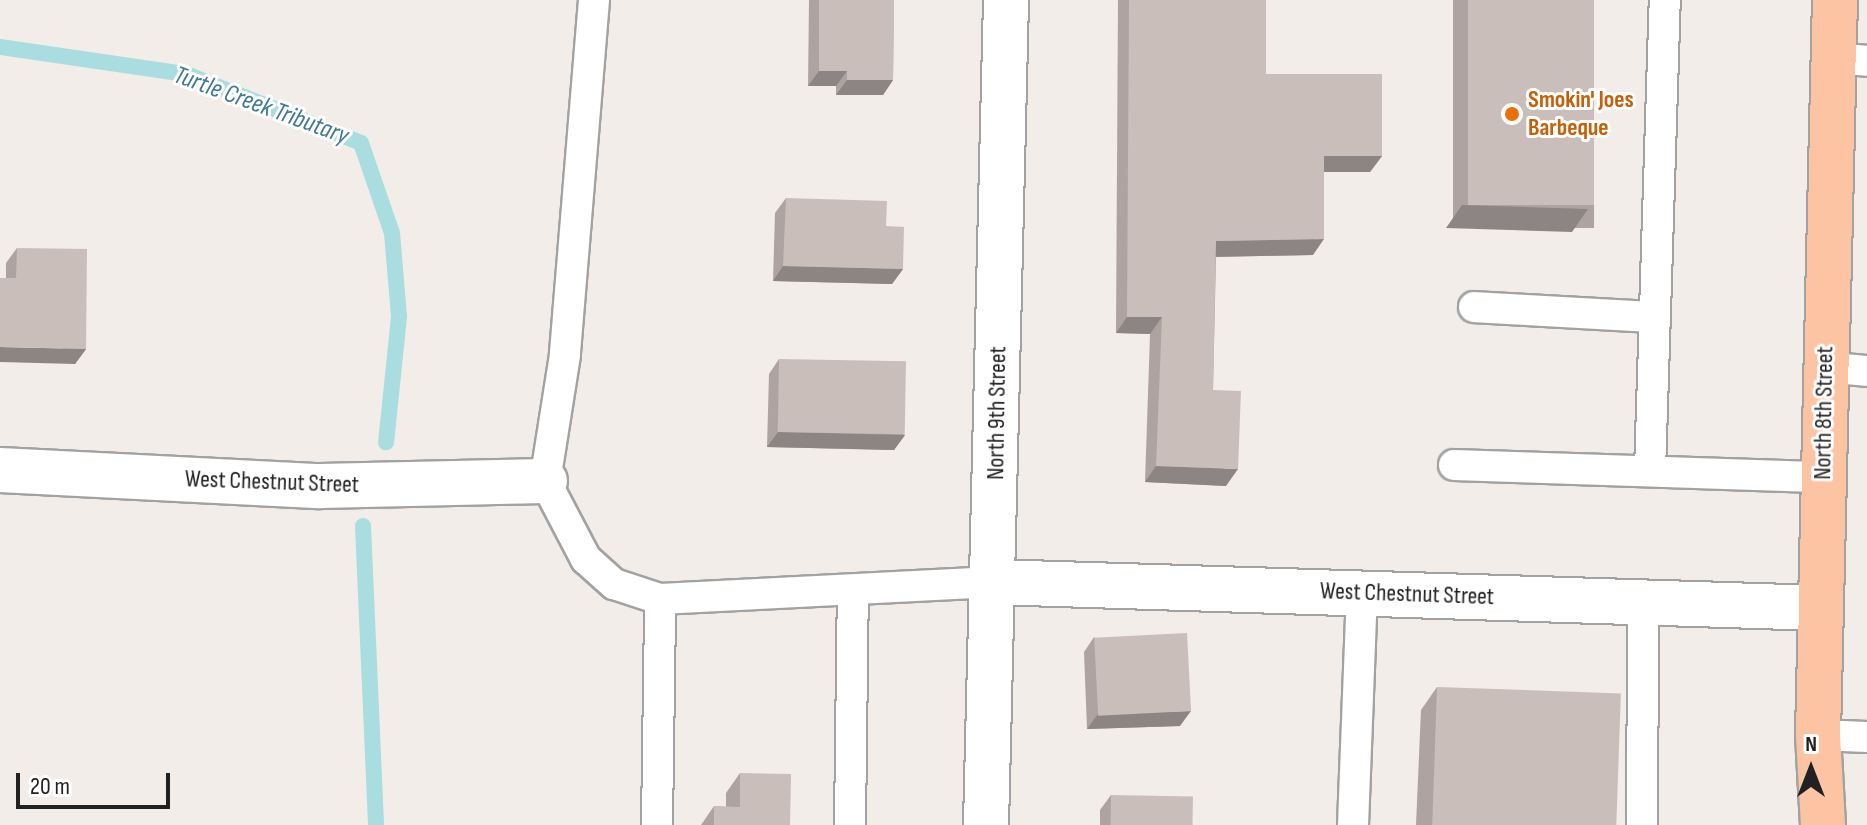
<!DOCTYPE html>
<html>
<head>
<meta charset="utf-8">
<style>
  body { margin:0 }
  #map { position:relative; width:1867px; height:825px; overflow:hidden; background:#f2ede8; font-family:"Sofia Sans Condensed",sans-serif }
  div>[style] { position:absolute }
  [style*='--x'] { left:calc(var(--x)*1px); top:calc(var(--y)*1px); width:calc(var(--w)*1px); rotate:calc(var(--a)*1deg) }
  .stream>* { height:16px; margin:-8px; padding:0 8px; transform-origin:8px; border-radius:8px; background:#a9dddf }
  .roads { filter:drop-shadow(2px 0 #a2a2a2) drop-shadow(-2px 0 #a2a2a2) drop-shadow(0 2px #a2a2a2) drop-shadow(0 -2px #a2a2a2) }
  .lane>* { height:30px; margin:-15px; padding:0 15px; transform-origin:15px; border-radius:15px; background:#fff }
  .street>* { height:44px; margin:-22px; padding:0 22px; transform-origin:22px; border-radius:22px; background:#fff }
  .primary>* { height:44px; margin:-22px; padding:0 22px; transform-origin:22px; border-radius:22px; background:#fcc4a3 }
  .wall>* { inset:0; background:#aea3a1; transform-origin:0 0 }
  .shaded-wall>* { inset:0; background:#8d8583 }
  .building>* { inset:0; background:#cabebb; transform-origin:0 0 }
  .dots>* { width:22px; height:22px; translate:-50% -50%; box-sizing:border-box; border:4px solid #fff; border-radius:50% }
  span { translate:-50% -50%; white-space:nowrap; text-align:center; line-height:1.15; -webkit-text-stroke:6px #fff; paint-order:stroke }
  .food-label { font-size:24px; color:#c56008; font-weight:700 }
  .left { translate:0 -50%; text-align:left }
  .street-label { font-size:24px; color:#212121 }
  .water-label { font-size:26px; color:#407993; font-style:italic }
  .north { position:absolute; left:1771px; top:729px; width:80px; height:80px; -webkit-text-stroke:6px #fff; paint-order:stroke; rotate:0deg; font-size:22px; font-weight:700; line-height:32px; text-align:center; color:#212121 }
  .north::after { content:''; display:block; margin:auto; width:28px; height:36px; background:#212121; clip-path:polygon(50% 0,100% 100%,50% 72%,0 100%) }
  .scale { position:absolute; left:16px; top:773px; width:154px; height:36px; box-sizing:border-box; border:4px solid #212121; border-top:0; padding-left:10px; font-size:24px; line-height:28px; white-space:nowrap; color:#212121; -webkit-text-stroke:6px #fff; paint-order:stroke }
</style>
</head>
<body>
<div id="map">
  <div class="stream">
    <div style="--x:0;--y:47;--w:188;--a:8.3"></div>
    <div style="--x:186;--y:74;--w:188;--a:21.5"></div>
    <div style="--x:361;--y:143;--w:95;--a:71"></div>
    <div style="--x:392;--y:233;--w:84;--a:85.2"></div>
    <div style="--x:399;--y:317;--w:126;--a:95.9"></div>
    <div style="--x:363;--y:526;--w:299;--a:87.5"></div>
  </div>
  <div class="roads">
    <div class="lane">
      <div style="--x:594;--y:0;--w:356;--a:94.7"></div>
      <div style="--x:565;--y:355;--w:128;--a:99"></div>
      <div style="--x:545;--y:481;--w:88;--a:62.3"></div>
      <div style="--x:586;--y:559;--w:38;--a:42"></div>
      <div style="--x:614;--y:584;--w:48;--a:18.1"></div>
      <div style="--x:660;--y:599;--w:334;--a:-2.9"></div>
      <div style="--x:1835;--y:58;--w:32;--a:5"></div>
      <div style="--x:1474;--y:307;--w:181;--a:3.2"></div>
      <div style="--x:1824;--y:367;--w:43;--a:5.3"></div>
      <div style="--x:1454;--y:465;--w:369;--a:1.9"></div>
      <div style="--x:1650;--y:471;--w:471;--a:-88.2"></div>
      <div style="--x:1818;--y:735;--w:49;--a:2.3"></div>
      <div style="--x:657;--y:825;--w:226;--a:-89.2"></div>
      <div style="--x:850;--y:825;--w:235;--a:-89.3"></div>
      <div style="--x:1353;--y:825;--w:232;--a:-87.8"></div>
      <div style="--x:1642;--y:825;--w:223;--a:-89.7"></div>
    </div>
    <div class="street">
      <div style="--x:0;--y:470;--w:320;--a:2.9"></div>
      <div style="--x:320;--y:486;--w:225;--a:-1.3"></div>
      <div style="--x:994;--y:582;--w:827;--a:1.8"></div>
      <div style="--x:986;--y:825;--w:825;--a:-88.61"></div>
    </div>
    <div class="primary">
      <div style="--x:1823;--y:825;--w:90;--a:-93.2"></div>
      <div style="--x:1818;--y:735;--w:735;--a:-88.68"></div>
    </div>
  </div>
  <div class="wall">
    <div style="clip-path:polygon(809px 0,894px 0,893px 80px,883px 95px,836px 95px,836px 86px,808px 86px)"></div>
    <div style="clip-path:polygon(1118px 0,1266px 0,1266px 74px,1382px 156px,1370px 172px,1324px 172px,1313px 255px,1216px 257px,1213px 390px,1226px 486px,1145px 482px,1150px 334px,1116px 333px)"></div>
    <div style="left:1453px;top:0;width:141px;height:228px"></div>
    <div style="clip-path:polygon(786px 198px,886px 226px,903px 269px,892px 284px,773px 281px,775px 213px)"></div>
    <div style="clip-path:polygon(17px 248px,86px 349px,75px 364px,6px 278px,6px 263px)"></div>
    <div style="clip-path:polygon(779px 359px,905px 435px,894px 450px,767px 447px,769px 374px)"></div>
    <div style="clip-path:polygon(1094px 637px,1180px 726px,1087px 729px,1084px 652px)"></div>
    <div style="clip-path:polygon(1437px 687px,1615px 825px,1416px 825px,1421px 710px)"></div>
    <div style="clip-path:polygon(740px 773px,790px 825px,701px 825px,714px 806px,726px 807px,726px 793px)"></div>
    <div style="clip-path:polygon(1111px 795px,1193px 825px,1100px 825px,1100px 810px)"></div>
  </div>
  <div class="shaded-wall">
    <div style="clip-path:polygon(819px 71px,847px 71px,836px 86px,808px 86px)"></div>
    <div style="clip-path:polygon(847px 80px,893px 80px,883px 95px,836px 95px)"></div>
    <div style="clip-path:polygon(1324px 156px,1382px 156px,1370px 172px,1313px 172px)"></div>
    <div style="clip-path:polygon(1462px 205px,1588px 209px,1572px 232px,1446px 228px)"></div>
    <div style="clip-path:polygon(1324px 239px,1313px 255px,1205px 257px,1216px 241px)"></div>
    <div style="clip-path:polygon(783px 266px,903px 269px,892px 284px,773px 281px)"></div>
    <div style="clip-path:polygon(1127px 317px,1162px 317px,1150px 334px,1116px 333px)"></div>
    <div style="clip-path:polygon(0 347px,86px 349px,75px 364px,0 362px)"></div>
    <div style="clip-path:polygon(778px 432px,905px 435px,894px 450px,767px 447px)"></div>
    <div style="clip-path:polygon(1156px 466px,1238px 469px,1226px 486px,1145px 482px)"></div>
    <div style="clip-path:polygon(1191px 711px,1180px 726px,1087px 729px,1098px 714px)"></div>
  </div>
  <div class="building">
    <div style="clip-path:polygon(819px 0,894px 0,893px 80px,847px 80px,847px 71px,819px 71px)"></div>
    <div style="clip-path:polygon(1129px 0,1266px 0,1266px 74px,1382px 74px,1382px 156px,1324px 156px,1324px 239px,1216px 241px,1213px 390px,1241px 391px,1238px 469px,1156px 466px,1162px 317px,1127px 317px)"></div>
    <div style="left:1468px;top:0;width:126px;height:205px"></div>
    <div style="clip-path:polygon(786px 198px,887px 201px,886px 226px,904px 227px,903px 269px,783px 266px)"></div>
    <div style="clip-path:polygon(17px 248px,87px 249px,86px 349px,0 347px,0 278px,16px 278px)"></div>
    <div style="left:779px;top:359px;width:127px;height:73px;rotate:1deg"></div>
    <div style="left:1187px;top:633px;width:78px;height:93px;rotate:87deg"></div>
    <div style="left:1437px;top:687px;width:184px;height:138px;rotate:2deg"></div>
    <div style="clip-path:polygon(740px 773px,791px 774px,790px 825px,714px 825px,714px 806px,740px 807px)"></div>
    <div style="left:1111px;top:795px;width:82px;height:30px;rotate:1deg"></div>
  </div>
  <div class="dots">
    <div style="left:1512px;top:114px;background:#e8710a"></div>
  </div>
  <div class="food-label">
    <span class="left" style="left:1528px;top:114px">Smokin' Joes<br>Barbeque</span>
  </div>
  <div class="street-label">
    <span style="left:997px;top:413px;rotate:-89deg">North 9th Street</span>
    <span style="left:1824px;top:413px;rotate:-89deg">North 8th Street</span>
    <span style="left:272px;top:482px;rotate:2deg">West Chestnut Street</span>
    <span style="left:1407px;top:594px;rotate:2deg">West Chestnut Street</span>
  </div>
  <div class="water-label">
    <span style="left:261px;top:106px;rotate:20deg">Turtle Creek Tributary</span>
  </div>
  <div class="north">N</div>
  <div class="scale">20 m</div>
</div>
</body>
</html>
